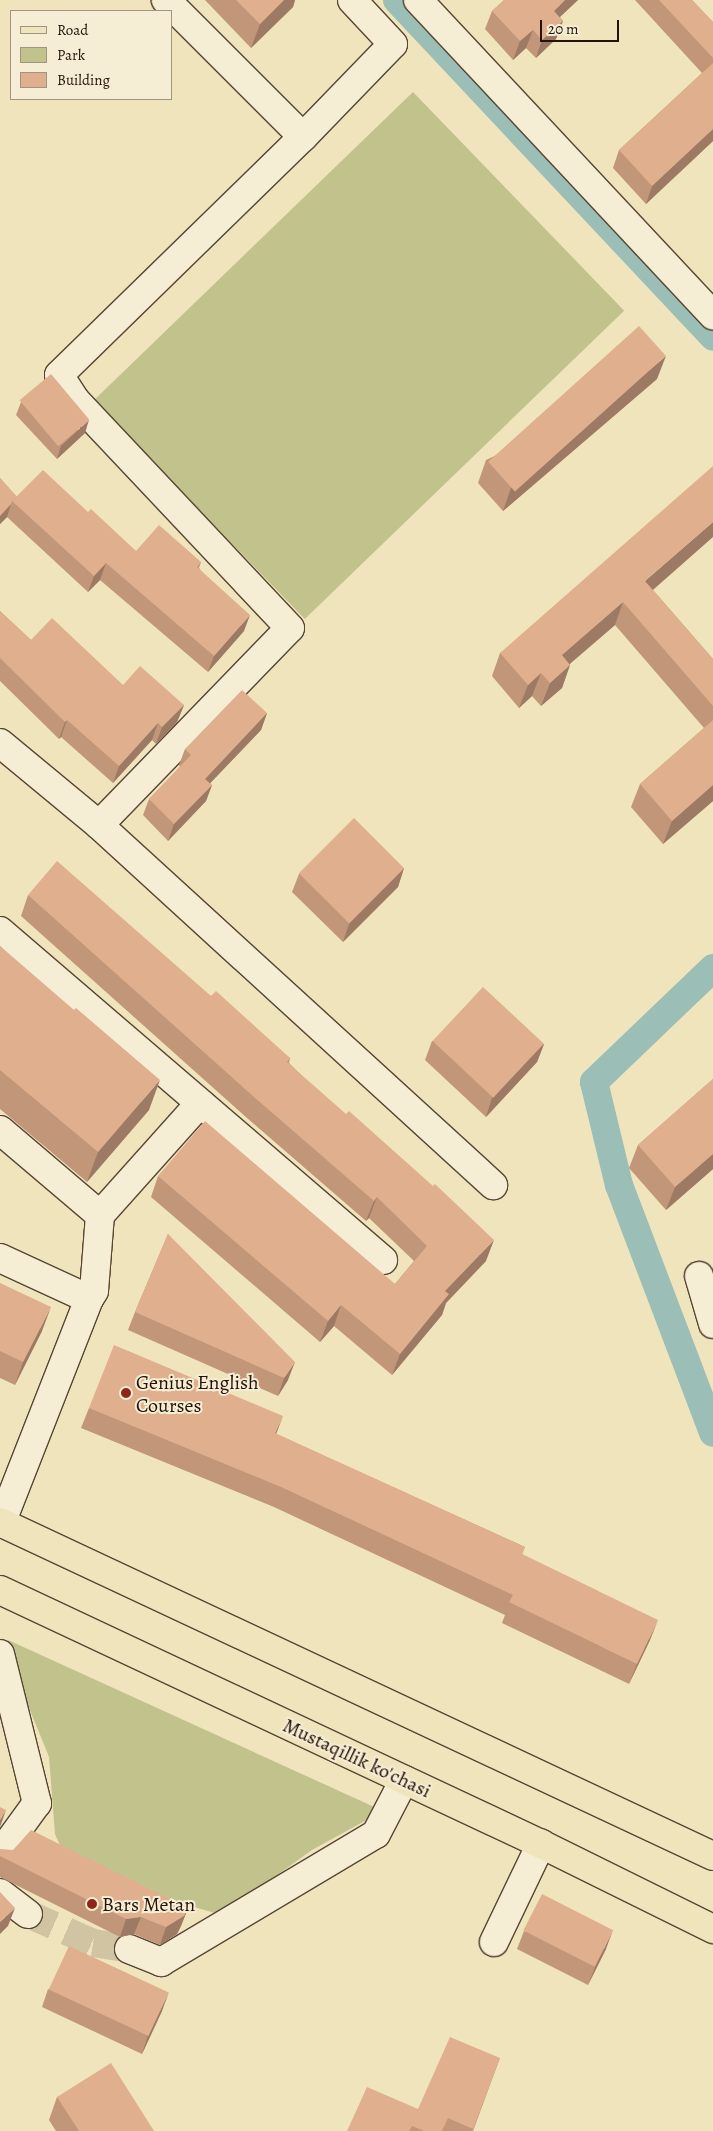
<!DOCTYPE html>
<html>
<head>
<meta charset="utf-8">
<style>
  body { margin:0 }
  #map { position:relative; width:713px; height:2131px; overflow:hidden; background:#f0e4bd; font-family:Alegreya,serif }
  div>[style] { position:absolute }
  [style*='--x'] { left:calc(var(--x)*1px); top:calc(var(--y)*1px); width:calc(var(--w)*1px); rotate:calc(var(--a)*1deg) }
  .green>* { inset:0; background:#c1c28c; transform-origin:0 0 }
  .canal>* { height:28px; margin:-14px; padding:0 14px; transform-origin:14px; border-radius:14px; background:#9bbeb7 }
  .minor-tunnel>* { height:28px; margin-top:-14px; transform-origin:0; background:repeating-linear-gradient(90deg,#d1c4a2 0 28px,transparent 0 42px) }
  .roads { filter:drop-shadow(1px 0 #574634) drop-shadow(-1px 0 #574634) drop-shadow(0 1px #574634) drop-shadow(0 -1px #574634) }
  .minor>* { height:28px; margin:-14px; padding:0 14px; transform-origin:14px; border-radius:14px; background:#f5edd4 }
  .major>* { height:28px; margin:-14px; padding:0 14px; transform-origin:14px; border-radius:14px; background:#f0e4bd }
  .wall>* { inset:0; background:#c19679 }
  .shaded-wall>* { inset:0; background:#9d7a63 }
  .building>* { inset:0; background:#e0af8d; transform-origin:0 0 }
  .dots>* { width:14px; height:14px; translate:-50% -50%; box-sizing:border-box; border:2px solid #f5edd4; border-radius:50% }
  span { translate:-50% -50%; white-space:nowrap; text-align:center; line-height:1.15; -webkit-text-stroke:4px #f5edd4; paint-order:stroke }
  .poi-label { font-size:20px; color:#241107 }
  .left { translate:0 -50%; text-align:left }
  .street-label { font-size:20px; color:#241107 }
  .legend { position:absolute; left:10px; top:10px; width:162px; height:90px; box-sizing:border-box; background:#f5edd4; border:1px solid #a19582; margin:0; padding:6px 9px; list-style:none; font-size:15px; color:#241107 }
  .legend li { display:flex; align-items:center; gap:10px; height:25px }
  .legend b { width:25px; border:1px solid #a19582 }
  .scale { position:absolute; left:540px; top:20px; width:79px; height:22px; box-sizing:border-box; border:2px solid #241107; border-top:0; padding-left:6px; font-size:15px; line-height:18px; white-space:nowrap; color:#241107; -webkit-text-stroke:4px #f5edd4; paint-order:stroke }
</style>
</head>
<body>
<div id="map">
  <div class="green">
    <div style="left:413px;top:92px;width:304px;height:444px;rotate:46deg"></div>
    <div style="clip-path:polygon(8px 1640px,383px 1811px,312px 1850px,241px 1901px,215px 1913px,194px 1907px,177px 1908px,65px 1857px,55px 1834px,49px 1757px,21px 1688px)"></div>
  </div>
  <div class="canal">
    <div style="--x:397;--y:0;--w:462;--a:46.8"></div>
    <div style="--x:713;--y:968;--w:165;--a:136.2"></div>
    <div style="--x:594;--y:1082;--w:106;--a:76.4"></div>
    <div style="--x:619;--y:1185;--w:265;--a:69.2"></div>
  </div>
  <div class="minor-tunnel">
    <div style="--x:28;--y:1914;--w:71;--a:24"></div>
    <div style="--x:93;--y:1943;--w:36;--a:9"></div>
  </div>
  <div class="roads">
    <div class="minor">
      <div style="--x:418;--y:0;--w:432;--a:46.9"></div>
      <div style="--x:303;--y:137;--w:129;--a:-45.9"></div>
      <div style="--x:393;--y:44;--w:60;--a:-133"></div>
      <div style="--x:0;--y:743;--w:129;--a:39.6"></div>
      <div style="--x:99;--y:825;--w:274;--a:-45.9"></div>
      <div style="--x:290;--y:628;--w:312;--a:-133.3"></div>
      <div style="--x:76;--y:401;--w:31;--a:-123"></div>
      <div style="--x:59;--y:375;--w:341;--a:-44.3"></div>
      <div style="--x:303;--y:137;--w:194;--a:-135"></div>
      <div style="--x:99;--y:825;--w:534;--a:42.42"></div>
      <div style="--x:0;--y:931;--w:505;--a:40.66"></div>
      <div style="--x:0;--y:1130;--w:131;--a:40.4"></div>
      <div style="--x:0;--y:1258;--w:98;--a:24.7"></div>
      <div style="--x:89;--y:1299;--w:241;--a:111.4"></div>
      <div style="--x:699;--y:1276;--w:50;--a:73.7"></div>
      <div style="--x:89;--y:1299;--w:9;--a:-58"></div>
      <div style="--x:94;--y:1291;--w:76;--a:-85.5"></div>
      <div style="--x:100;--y:1215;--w:150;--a:-48.2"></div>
      <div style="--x:0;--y:1654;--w:154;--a:76.1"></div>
      <div style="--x:37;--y:1803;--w:63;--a:126"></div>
      <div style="--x:0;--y:1893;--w:35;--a:37"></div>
      <div style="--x:494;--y:1942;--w:109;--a:-64.4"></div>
      <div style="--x:129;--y:1949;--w:35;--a:22"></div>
      <div style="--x:161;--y:1962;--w:250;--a:-30.8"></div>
      <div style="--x:376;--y:1834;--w:61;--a:-62.6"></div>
    </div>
    <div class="major">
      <div style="--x:0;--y:1522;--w:787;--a:25.1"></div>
      <div style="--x:0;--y:1590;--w:598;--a:25.15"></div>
      <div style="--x:541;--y:1844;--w:192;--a:26.3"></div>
    </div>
  </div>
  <div class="wall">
    <div style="clip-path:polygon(205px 0,295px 0,293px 7px,251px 48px)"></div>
    <div style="clip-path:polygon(504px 0,578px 0,560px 17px,563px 21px,556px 39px,536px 58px,526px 48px,513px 60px,485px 29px,492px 11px)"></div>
    <div style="clip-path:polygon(635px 0,692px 0,713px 22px,713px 141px,646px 204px,613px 168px,619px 150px,702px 73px)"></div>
    <div style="clip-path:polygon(657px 379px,503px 511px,478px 483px,486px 460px)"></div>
    <div style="clip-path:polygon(21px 402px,85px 433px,57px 459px,16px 415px)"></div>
    <div style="clip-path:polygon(0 478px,17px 497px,88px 512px,136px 551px,201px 562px,199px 568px,244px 631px,208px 672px,100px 580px,88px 592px,7px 517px,0 524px)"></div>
    <div style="clip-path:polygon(653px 590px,713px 659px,713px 801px,663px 844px,631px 807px,640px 784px,704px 728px,615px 625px,570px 664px,570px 665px,562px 688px,541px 706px,532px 696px,519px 708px,492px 676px,500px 653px)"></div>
    <div style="clip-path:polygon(0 611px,31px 640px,123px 685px,184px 705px,177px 722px,156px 744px,152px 740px,113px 783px,61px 737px,59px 739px,0 681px)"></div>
    <div style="clip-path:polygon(267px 713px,261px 730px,210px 783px,212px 785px,206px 801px,168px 841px,143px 815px,149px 799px,180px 767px,179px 765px,185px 749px)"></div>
    <div style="clip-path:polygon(404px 868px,398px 887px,343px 942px,292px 892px,299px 874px)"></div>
    <div style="clip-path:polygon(28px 895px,211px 996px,290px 1058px,289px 1063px,486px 1261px,446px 1303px,442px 1315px,392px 1375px,334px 1326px,320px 1342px,151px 1197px,158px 1176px,395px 1284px,414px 1261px,369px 1218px,366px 1221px,247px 1118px,21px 916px)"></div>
    <div style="clip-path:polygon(0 946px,149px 1110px,87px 1182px,0 1109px)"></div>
    <div style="clip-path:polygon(432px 1041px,544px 1044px,537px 1062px,486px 1117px,425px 1060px)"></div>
    <div style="clip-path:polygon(713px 1079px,713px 1169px,666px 1210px,629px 1168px,638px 1145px)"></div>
    <div style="clip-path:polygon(168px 1234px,288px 1380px,278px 1396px,128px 1330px,135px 1312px)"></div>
    <div style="clip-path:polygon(0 1283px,42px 1331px,15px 1385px,0 1378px)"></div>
    <div style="clip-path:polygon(89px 1408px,276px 1434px,525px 1547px,522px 1554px,650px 1640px,629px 1684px,502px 1623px,505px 1615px,274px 1507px,81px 1428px)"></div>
    <div style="clip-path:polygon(0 1849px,188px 1908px,181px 1926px,177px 1934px,160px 1945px,134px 1934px,120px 1937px,0 1877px)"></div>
    <div style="clip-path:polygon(524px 1931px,606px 1949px,588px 1985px,517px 1949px)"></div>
    <div style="clip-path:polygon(48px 1989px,162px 2011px,142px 2054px,42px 2007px)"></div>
    <div style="clip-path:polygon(500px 2058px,473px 2131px,347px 2131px,418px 2109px)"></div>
    <div style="clip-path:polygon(57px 2097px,154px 2131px,56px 2131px,49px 2120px)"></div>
  </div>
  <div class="shaded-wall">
    <div style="clip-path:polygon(284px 0,295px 0,293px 7px,251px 48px,260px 24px)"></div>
    <div style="clip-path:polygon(565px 0,578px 0,547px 29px,554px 11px)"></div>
    <div style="clip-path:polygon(563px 21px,556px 39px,536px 58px,542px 40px)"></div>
    <div style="clip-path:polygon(533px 30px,526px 48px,513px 60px,520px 41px)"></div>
    <div style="clip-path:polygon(713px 129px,713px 141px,646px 204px,652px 186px)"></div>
    <div style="clip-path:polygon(666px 356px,657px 379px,503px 511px,511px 488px)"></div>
    <div style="clip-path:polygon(89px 420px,85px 433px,57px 459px,61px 446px)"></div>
    <div style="clip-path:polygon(11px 504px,7px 517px,0 524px,0 516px)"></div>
    <div style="clip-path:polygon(713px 522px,713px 537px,637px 604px,645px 581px)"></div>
    <div style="clip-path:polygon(106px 563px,100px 580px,88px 592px,94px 576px)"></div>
    <div style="clip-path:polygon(623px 602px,615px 625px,553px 678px,562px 655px)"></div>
    <div style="clip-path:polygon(250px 615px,244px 631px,208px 672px,214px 656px)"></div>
    <div style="clip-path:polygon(570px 665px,562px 688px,541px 706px,550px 683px)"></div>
    <div style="clip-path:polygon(541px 673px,532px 696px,519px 708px,528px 685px)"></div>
    <div style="clip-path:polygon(184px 705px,177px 722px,156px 744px,162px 727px)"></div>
    <div style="clip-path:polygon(267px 713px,261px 730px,199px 795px,205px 779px)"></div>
    <div style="clip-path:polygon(67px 720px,61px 737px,59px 739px,65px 722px)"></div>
    <div style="clip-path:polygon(158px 723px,152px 740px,113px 783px,119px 766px)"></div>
    <div style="clip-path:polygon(212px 785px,206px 801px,168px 841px,174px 824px)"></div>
    <div style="clip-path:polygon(713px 785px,713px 801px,663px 844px,672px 821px)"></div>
    <div style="clip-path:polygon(404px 868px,398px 887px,343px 942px,349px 924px)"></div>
    <div style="clip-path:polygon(544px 1044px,537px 1062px,486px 1117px,492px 1098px)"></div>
    <div style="clip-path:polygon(160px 1080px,149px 1110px,87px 1182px,98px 1152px)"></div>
    <div style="clip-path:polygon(713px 1154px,713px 1169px,666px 1210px,675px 1187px)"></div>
    <div style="clip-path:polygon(377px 1197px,369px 1218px,366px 1221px,374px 1201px)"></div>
    <div style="clip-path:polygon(494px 1240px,486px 1261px,446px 1303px,442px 1315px,392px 1375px,400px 1354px,445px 1291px)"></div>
    <div style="clip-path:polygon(341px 1305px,334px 1326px,320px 1342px,328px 1321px)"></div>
    <div style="clip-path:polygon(51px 1307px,42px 1331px,15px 1385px,23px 1362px)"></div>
    <div style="clip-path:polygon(295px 1362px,288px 1380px,278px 1396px,284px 1378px)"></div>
    <div style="clip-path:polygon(283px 1416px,275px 1437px,275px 1433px)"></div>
    <div style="clip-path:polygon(658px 1620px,650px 1640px,629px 1684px,637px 1664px)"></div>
    <div style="clip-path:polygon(6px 1810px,0 1827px,0 1820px)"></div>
    <div style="clip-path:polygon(15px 1908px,8px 1926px,0 1934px,0 1922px)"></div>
    <div style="clip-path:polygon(188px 1908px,181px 1926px,177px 1934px,160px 1945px,166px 1927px)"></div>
    <div style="clip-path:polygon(141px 1917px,134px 1934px,120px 1937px,126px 1919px)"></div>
    <div style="clip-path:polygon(613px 1930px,606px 1949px,588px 1985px,595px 1967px)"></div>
    <div style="clip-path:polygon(169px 1992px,162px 2011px,142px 2054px,148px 2035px)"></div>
  </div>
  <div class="building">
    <div style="clip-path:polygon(236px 0,284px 0,260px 24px)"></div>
    <div style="clip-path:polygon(504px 0,565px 0,554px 11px,563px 21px,542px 40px,533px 30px,520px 41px,492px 11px)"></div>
    <div style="clip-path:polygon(659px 0,692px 0,713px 22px,713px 58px)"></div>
    <div style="clip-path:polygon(713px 63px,713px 129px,652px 186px,619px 150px)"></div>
    <div style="left:639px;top:326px;width:40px;height:203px;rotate:48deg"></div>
    <div style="left:51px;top:374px;width:60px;height:41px;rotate:50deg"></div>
    <div style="clip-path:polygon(713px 466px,713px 522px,645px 581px,713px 659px,713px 706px,623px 602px,562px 655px,570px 665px,550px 683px,541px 673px,528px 685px,500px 653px)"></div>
    <div style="clip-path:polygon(43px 470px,88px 512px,91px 509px,136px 551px,159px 525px,201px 562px,197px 567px,250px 615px,214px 656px,106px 563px,94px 576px,12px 501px)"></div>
    <div style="clip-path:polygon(0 478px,17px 497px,12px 501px,11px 504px,0 516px)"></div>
    <div style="clip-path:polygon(0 611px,31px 640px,52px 618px,123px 685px,140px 666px,184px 705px,162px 727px,158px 723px,119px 766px,67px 720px,65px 722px,0 658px)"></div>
    <div style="clip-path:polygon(242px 690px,267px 713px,205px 779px,212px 785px,174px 824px,149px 799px,191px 755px,185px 749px)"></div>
    <div style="clip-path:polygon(713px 720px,713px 785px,672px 821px,640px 784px)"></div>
    <div style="left:354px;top:818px;width:71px;height:78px;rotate:45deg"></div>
    <div style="clip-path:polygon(57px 861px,211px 996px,216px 991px,290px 1058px,287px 1062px,346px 1114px,349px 1111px,433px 1186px,435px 1184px,494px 1240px,445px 1291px,449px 1294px,400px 1354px,341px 1305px,328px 1321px,158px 1176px,205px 1121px,395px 1284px,427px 1246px,377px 1197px,374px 1201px,254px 1097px,28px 895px)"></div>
    <div style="clip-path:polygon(0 946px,74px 1010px,76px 1008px,160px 1080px,98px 1152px,0 1070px)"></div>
    <div style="left:483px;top:987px;width:83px;height:74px;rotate:43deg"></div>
    <div style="clip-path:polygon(713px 1079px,713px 1154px,675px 1187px,638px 1145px)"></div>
    <div style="clip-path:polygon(168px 1234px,295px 1362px,284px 1378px,135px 1312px)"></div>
    <div style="clip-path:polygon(0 1283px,51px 1307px,23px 1362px,0 1351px)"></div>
    <div style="clip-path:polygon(114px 1345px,283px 1416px,275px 1433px,525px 1547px,522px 1554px,658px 1620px,637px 1664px,509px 1602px,513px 1595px,281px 1487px,89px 1408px)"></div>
    <div style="clip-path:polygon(0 1807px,6px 1810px,0 1820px)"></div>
    <div style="clip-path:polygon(31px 1830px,188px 1908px,184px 1916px,166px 1927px,141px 1917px,126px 1919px,0 1856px,0 1849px,13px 1850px)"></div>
    <div style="clip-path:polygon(0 1892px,15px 1908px,0 1922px)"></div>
    <div style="left:542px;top:1894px;width:80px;height:41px;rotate:27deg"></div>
    <div style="left:69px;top:1946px;width:110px;height:48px;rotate:25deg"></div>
    <div style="clip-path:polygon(450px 2037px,500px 2058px,473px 2129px,448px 2118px,442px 2131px,424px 2131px,412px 2126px,409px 2131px,347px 2131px,367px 2087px,418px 2109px)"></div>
    <div style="clip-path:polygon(111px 2063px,154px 2131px,79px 2131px,57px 2097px)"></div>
  </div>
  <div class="dots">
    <div style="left:126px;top:1393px;background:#8f2418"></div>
    <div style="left:92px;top:1904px;background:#8f2418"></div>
  </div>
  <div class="poi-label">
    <span class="left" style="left:136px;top:1394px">Genius English<br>Courses</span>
    <span class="left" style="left:102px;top:1904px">Bars Metan</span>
  </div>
  <div class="street-label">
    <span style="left:357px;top:1758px;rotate:25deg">Mustaqillik ko'chasi</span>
  </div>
  <ul class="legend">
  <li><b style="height:6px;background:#f0e4bd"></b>Road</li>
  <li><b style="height:14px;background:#c1c28c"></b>Park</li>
  <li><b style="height:14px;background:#e0af8d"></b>Building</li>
  </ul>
  <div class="scale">20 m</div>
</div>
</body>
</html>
